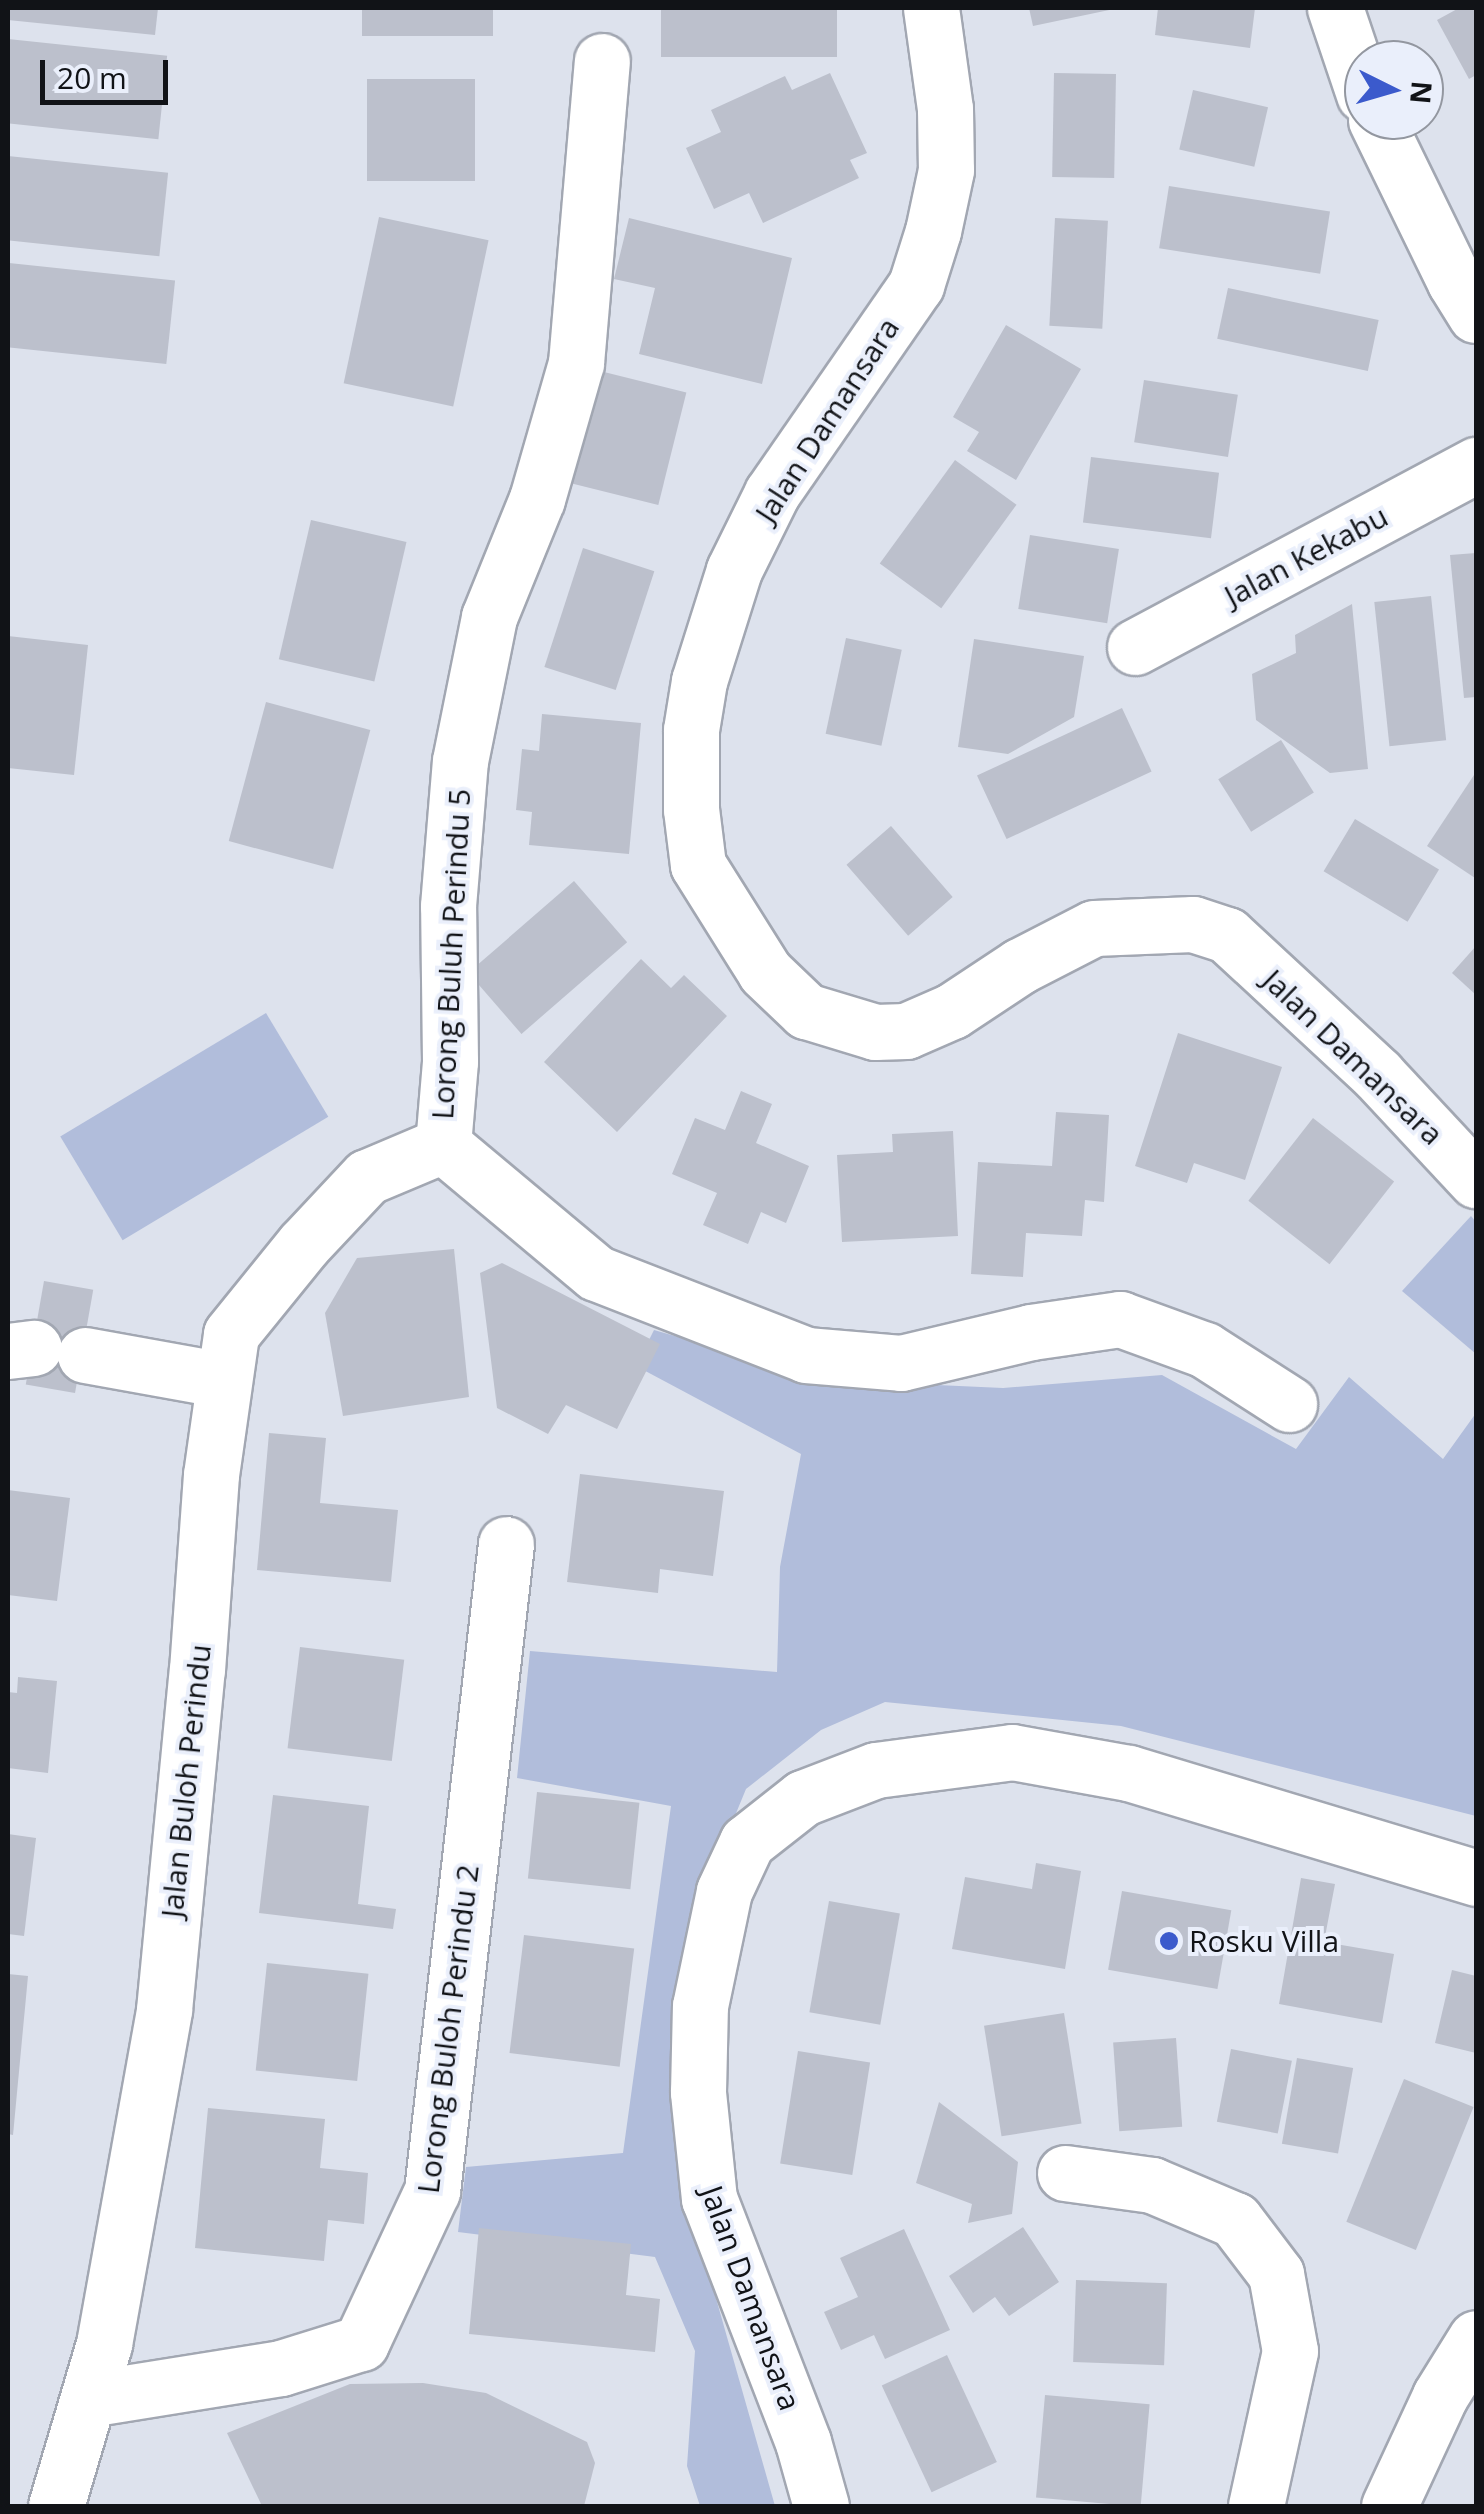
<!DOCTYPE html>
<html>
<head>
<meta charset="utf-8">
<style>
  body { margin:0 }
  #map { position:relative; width:1484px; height:2514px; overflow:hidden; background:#dde2ed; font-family:"Open Sans",sans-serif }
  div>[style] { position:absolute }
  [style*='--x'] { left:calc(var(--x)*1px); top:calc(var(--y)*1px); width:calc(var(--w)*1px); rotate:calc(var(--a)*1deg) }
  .green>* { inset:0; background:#b1bddb; transform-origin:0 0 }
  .building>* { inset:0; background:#bcc0cc; transform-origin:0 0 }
  .roads { filter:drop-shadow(2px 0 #a2a7b2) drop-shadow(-2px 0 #a2a7b2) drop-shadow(0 2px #a2a7b2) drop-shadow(0 -2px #a2a7b2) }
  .minor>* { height:55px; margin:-27.5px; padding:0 27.5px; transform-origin:27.5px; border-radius:27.5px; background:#fff }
  .dots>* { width:28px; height:28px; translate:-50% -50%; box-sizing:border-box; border:5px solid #eaeffb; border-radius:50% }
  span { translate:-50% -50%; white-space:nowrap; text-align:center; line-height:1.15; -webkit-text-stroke:8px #eaeffb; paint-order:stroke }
  .street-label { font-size:30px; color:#111317 }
  .poi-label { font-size:30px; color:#111317 }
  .left { translate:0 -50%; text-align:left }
  .frame { position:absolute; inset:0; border:10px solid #111317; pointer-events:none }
  .north { position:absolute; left:1344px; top:40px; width:100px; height:100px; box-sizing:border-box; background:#eaeffb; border:2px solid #9397a0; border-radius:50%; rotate:95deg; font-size:28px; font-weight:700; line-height:40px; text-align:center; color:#111317 }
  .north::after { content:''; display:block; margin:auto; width:35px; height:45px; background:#3b5acc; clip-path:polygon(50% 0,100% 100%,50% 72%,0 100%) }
  .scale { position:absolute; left:40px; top:60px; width:128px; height:45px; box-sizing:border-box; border:5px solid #111317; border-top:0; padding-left:12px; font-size:30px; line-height:35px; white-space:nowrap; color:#111317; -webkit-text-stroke:8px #eaeffb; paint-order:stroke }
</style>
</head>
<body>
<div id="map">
  <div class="green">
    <div style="left:266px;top:1013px;width:121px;height:240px;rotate:59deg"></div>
    <div style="clip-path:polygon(1471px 1216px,1476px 1222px,1476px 1354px,1402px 1291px)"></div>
    <div style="clip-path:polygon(654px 1330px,827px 1380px,1003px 1388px,1162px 1375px,1296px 1449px,1349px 1377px,1443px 1459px,1476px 1413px,1476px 1816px,1121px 1726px,885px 1702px,821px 1730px,746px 1789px,685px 1937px,677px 2161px,775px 2506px,700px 2506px,687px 2466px,695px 2351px,655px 2257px,458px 2232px,466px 2167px,623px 2153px,671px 1806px,517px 1778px,530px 1651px,777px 1672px,780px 1567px,801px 1454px,636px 1366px)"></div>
  </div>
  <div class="building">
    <div style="clip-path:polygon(8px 8px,158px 8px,155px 35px,8px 20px)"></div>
    <div style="left:362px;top:8px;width:131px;height:28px"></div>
    <div style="left:661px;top:8px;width:176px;height:49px"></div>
    <div style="clip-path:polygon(1029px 8px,1114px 8px,1114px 9px,1033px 26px)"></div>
    <div style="clip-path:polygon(1158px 8px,1255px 8px,1250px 48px,1155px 35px)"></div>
    <div style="clip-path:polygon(1459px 8px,1476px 8px,1476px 75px,1469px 79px,1437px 20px)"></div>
    <div style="left:8px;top:39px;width:160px;height:84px;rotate:6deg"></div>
    <div style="clip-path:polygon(830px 73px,867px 153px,850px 160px,859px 178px,763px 223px,749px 193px,714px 209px,686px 148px,721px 132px,711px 110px,785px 76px,792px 90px)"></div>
    <div style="left:1054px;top:73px;width:62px;height:104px;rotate:1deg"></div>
    <div style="left:367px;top:79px;width:108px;height:102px"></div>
    <div style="left:1193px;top:90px;width:77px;height:61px;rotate:13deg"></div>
    <div style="left:8px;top:156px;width:161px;height:84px;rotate:6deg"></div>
    <div style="left:1169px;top:186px;width:163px;height:63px;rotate:9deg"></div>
    <div style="left:379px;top:217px;width:112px;height:170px;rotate:12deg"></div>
    <div style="clip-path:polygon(629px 218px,792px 258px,762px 384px,639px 354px,655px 288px,614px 279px)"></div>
    <div style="left:1055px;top:218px;width:53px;height:108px;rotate:3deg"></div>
    <div style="left:9px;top:263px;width:167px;height:84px;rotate:6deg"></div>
    <div style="left:1228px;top:288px;width:154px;height:52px;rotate:12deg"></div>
    <div style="clip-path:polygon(1006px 325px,1081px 369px,1016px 480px,967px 451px,979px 432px,953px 417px)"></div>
    <div style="left:600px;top:371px;width:89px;height:116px;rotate:14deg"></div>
    <div style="left:1144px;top:380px;width:95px;height:63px;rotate:9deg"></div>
    <div style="left:1091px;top:457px;width:129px;height:66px;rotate:7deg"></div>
    <div style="left:955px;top:460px;width:76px;height:128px;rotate:36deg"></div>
    <div style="left:311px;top:520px;width:98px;height:143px;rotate:13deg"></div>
    <div style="left:1030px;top:535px;width:90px;height:75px;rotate:9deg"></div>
    <div style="left:583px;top:548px;width:75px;height:125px;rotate:18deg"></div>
    <div style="clip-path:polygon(1476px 553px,1476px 697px,1464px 698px,1450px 555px)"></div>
    <div style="left:1431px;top:596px;width:145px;height:57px;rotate:84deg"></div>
    <div style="clip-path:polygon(1352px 604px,1368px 769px,1330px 773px,1256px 720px,1252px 674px,1296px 653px,1295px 635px)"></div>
    <div style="clip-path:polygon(8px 636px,88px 645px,74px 775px,8px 768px)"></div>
    <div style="left:846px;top:638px;width:57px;height:98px;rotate:12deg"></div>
    <div style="clip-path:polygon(974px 639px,1084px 656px,1074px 717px,1008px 754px,958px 747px)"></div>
    <div style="left:266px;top:702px;width:108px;height:144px;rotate:15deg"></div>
    <div style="left:1122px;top:708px;width:70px;height:160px;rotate:65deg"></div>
    <div style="clip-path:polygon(542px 714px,641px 723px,629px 854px,529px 845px,532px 812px,516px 810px,522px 749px,539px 751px)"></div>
    <div style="left:1281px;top:740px;width:62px;height:74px;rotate:58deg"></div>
    <div style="clip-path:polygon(1476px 772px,1476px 875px,1475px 878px,1427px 846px)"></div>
    <div style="left:1355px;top:819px;width:98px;height:61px;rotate:31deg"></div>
    <div style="left:891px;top:826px;width:94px;height:59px;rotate:49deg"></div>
    <div style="left:574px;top:881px;width:81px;height:140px;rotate:49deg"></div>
    <div style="clip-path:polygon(1476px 946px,1476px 995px,1452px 973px)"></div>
    <div style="clip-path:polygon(641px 959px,671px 988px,684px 975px,727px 1016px,617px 1132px,544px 1062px)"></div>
    <div style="clip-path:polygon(1178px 1033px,1282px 1067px,1245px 1180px,1194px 1163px,1187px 1183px,1135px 1166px)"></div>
    <div style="clip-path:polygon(741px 1091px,772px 1104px,756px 1143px,809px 1166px,786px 1223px,761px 1212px,748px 1244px,703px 1225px,717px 1193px,672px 1174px,695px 1118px,725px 1130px)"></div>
    <div style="clip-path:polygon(1056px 1112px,1109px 1115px,1104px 1202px,1085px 1200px,1082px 1236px,1026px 1233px,1023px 1277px,971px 1274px,978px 1162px,1052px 1166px)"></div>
    <div style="left:1313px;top:1118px;width:103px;height:105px;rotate:38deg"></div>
    <div style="clip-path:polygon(953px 1131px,958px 1236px,842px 1242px,837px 1155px,893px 1152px,892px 1134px)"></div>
    <div style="clip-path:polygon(454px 1249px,469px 1397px,343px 1416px,325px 1313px,357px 1258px)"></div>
    <div style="clip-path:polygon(502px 1263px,660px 1344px,617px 1429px,566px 1405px,548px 1434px,497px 1408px,480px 1273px)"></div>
    <div style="left:44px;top:1281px;width:50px;height:105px;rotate:10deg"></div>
    <div style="clip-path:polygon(269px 1433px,326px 1438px,320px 1503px,398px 1510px,391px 1582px,257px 1570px)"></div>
    <div style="clip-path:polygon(580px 1474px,724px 1491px,713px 1576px,660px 1569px,658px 1593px,567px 1582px)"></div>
    <div style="clip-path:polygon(8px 1490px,70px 1498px,57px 1601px,8px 1595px)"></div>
    <div style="left:300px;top:1647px;width:105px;height:102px;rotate:7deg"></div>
    <div style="clip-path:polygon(18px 1677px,57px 1681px,48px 1773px,8px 1768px,8px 1692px,17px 1693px)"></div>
    <div style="left:537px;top:1792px;width:103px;height:87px;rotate:6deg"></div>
    <div style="clip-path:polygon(273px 1795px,369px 1806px,358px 1904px,396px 1909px,393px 1929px,259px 1913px)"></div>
    <div style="clip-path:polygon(8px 1834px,36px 1838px,24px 1936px,8px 1934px)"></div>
    <div style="clip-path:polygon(1036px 1863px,1081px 1871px,1065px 1969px,952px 1949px,965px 1877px,1032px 1889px)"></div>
    <div style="clip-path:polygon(1301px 1878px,1335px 1884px,1324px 1942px,1394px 1954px,1382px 2023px,1279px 2004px)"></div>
    <div style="left:1122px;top:1891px;width:111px;height:80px;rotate:10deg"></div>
    <div style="left:829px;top:1901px;width:72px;height:113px;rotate:10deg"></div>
    <div style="left:524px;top:1935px;width:111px;height:119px;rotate:7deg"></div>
    <div style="left:267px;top:1963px;width:102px;height:108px;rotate:6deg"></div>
    <div style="clip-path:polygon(1452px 1970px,1476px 1976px,1476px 2053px,1435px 2043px)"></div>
    <div style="clip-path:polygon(8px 1974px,28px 1976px,13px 2135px,8px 2134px)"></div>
    <div style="left:1064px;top:2013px;width:112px;height:81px;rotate:81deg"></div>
    <div style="left:1176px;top:2038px;width:89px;height:63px;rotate:86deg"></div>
    <div style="left:1231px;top:2049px;width:62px;height:74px;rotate:11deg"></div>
    <div style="left:798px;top:2051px;width:73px;height:114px;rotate:9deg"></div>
    <div style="left:1297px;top:2058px;width:57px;height:87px;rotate:10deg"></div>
    <div style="left:1404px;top:2079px;width:75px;height:154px;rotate:22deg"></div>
    <div style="clip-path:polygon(939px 2102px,1018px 2162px,1012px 2214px,968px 2223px,972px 2204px,916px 2183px)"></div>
    <div style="clip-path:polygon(208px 2108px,325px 2119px,320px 2168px,368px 2173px,364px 2224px,328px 2220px,324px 2261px,195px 2248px)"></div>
    <div style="clip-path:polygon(1023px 2227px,1059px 2282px,1009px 2316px,995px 2297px,973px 2313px,949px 2276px)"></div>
    <div style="clip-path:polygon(479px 2228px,631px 2244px,626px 2295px,660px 2299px,655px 2352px,469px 2334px)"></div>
    <div style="clip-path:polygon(904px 2229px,950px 2330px,885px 2359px,874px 2335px,841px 2350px,824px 2312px,858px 2297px,840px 2258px)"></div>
    <div style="left:1076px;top:2280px;width:91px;height:82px;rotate:2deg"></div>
    <div style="left:947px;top:2355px;width:118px;height:72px;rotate:65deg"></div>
    <div style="clip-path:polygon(423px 2383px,486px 2393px,587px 2442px,595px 2463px,584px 2506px,262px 2506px,227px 2433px,350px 2384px)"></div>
    <div style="left:1045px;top:2395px;width:105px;height:103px;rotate:5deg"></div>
  </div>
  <div class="roads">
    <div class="minor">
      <div style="--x:931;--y:8;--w:102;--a:82.1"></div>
      <div style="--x:945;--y:109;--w:61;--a:89.1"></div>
      <div style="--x:946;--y:170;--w:62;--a:102"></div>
      <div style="--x:933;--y:231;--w:57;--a:107.5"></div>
      <div style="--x:916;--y:285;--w:253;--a:124.7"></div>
      <div style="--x:772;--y:493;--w:86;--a:116.3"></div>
      <div style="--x:734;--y:570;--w:116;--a:107.5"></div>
      <div style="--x:699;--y:681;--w:50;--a:99.3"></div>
      <div style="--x:691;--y:730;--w:79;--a:90"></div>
      <div style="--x:691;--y:809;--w:56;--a:82.9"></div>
      <div style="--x:698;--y:865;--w:126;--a:57.9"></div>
      <div style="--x:765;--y:972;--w:57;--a:43.6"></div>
      <div style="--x:806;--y:1011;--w:72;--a:16.9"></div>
      <div style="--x:875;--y:1032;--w:31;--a:-2"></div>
      <div style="--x:906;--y:1031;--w:50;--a:-23.5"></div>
      <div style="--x:952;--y:1011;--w:82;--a:-33.5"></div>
      <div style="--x:1020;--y:966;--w:83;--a:-27.2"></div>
      <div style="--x:1094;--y:928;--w:99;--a:-2.3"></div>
      <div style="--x:1193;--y:924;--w:36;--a:18"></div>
      <div style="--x:1227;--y:935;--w:206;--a:42.8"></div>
      <div style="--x:1378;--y:1075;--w:144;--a:47"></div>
      <div style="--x:1335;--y:8;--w:91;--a:71.4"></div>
      <div style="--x:1376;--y:120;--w:180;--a:64"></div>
      <div style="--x:1455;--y:282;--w:39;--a:58"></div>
      <div style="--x:1135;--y:647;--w:387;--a:-28.1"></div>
      <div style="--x:443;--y:1145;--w:84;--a:-85.2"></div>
      <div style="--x:450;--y:1061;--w:155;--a:-90.7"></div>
      <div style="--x:448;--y:906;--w:145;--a:-85.3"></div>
      <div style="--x:460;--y:761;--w:147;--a:-78.6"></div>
      <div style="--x:489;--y:617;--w:127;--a:-67.9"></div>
      <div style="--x:537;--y:499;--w:141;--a:-74"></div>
      <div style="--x:576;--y:363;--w:303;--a:-85.1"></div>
      <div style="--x:443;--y:1145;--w:199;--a:39.9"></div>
      <div style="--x:596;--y:1273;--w:225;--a:21.3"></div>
      <div style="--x:806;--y:1355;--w:95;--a:4.8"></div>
      <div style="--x:901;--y:1363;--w:134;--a:-13.4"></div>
      <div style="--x:1031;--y:1332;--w:90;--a:-8.3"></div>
      <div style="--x:1120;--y:1319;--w:90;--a:20"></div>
      <div style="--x:1205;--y:1350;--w:100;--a:32.7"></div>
      <div style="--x:8;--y:1351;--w:26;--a:-7"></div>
      <div style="--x:85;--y:1355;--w:141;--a:10.2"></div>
      <div style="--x:1065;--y:2173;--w:88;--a:7.9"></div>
      <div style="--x:1152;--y:2185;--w:90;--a:22.9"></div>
      <div style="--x:1235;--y:2220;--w:68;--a:52.8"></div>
      <div style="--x:1276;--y:2274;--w:78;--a:79.7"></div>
      <div style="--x:1290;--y:2351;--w:159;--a:102.4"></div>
      <div style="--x:88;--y:2399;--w:195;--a:-9.1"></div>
      <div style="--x:281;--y:2368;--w:84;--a:-17.4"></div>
      <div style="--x:361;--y:2343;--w:168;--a:-65"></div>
      <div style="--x:432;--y:2191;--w:651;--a:-83.48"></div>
      <div style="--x:56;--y:2506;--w:169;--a:-73.5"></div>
      <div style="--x:104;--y:2344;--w:339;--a:-79.8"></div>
      <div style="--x:164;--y:2010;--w:342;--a:-84.5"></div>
      <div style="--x:197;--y:1670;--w:196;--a:-85.9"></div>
      <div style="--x:211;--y:1475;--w:142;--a:-81.9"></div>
      <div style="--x:231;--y:1334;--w:116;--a:-51"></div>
      <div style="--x:304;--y:1244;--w:92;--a:-46.8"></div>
      <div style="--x:367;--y:1177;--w:82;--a:-22.8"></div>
      <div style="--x:821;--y:2506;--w:66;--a:-105.7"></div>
      <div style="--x:803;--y:2442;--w:261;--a:-111.1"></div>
      <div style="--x:709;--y:2199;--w:108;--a:-95.9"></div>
      <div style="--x:698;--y:2092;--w:86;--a:-88.7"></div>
      <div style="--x:700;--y:2006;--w:117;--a:-78.2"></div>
      <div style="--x:724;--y:1891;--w:54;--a:-64.9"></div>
      <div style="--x:747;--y:1842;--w:71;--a:-38.2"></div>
      <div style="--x:803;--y:1798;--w:78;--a:-21"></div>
      <div style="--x:876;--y:1770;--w:137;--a:-7.5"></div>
      <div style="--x:1012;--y:1752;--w:119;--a:10.2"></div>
      <div style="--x:1129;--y:1773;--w:363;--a:16.8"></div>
      <div style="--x:1389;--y:2506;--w:121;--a:-65.1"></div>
      <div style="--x:1440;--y:2396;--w:68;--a:-58.2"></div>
    </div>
  </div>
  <div class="dots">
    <div style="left:1169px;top:1941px;background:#3b5acc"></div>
  </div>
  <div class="street-label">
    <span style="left:827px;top:420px;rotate:-57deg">Jalan Damansara</span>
    <span style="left:1306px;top:556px;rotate:-28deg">Jalan Kekabu</span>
    <span style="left:451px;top:954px;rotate:-87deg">Lorong Buluh Perindu 5</span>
    <span style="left:1353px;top:1057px;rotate:44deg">Jalan Damansara</span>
    <span style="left:186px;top:1781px;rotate:-84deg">Jalan Buloh Perindu</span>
    <span style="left:448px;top:2029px;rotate:-83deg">Lorong Buloh Perindu 2</span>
    <span style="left:751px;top:2298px;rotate:70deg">Jalan Damansara</span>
  </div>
  <div class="poi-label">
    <span class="left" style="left:1189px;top:1941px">Rosku Villa</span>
  </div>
  <div class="frame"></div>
  <div class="north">N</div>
  <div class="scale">20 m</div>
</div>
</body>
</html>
